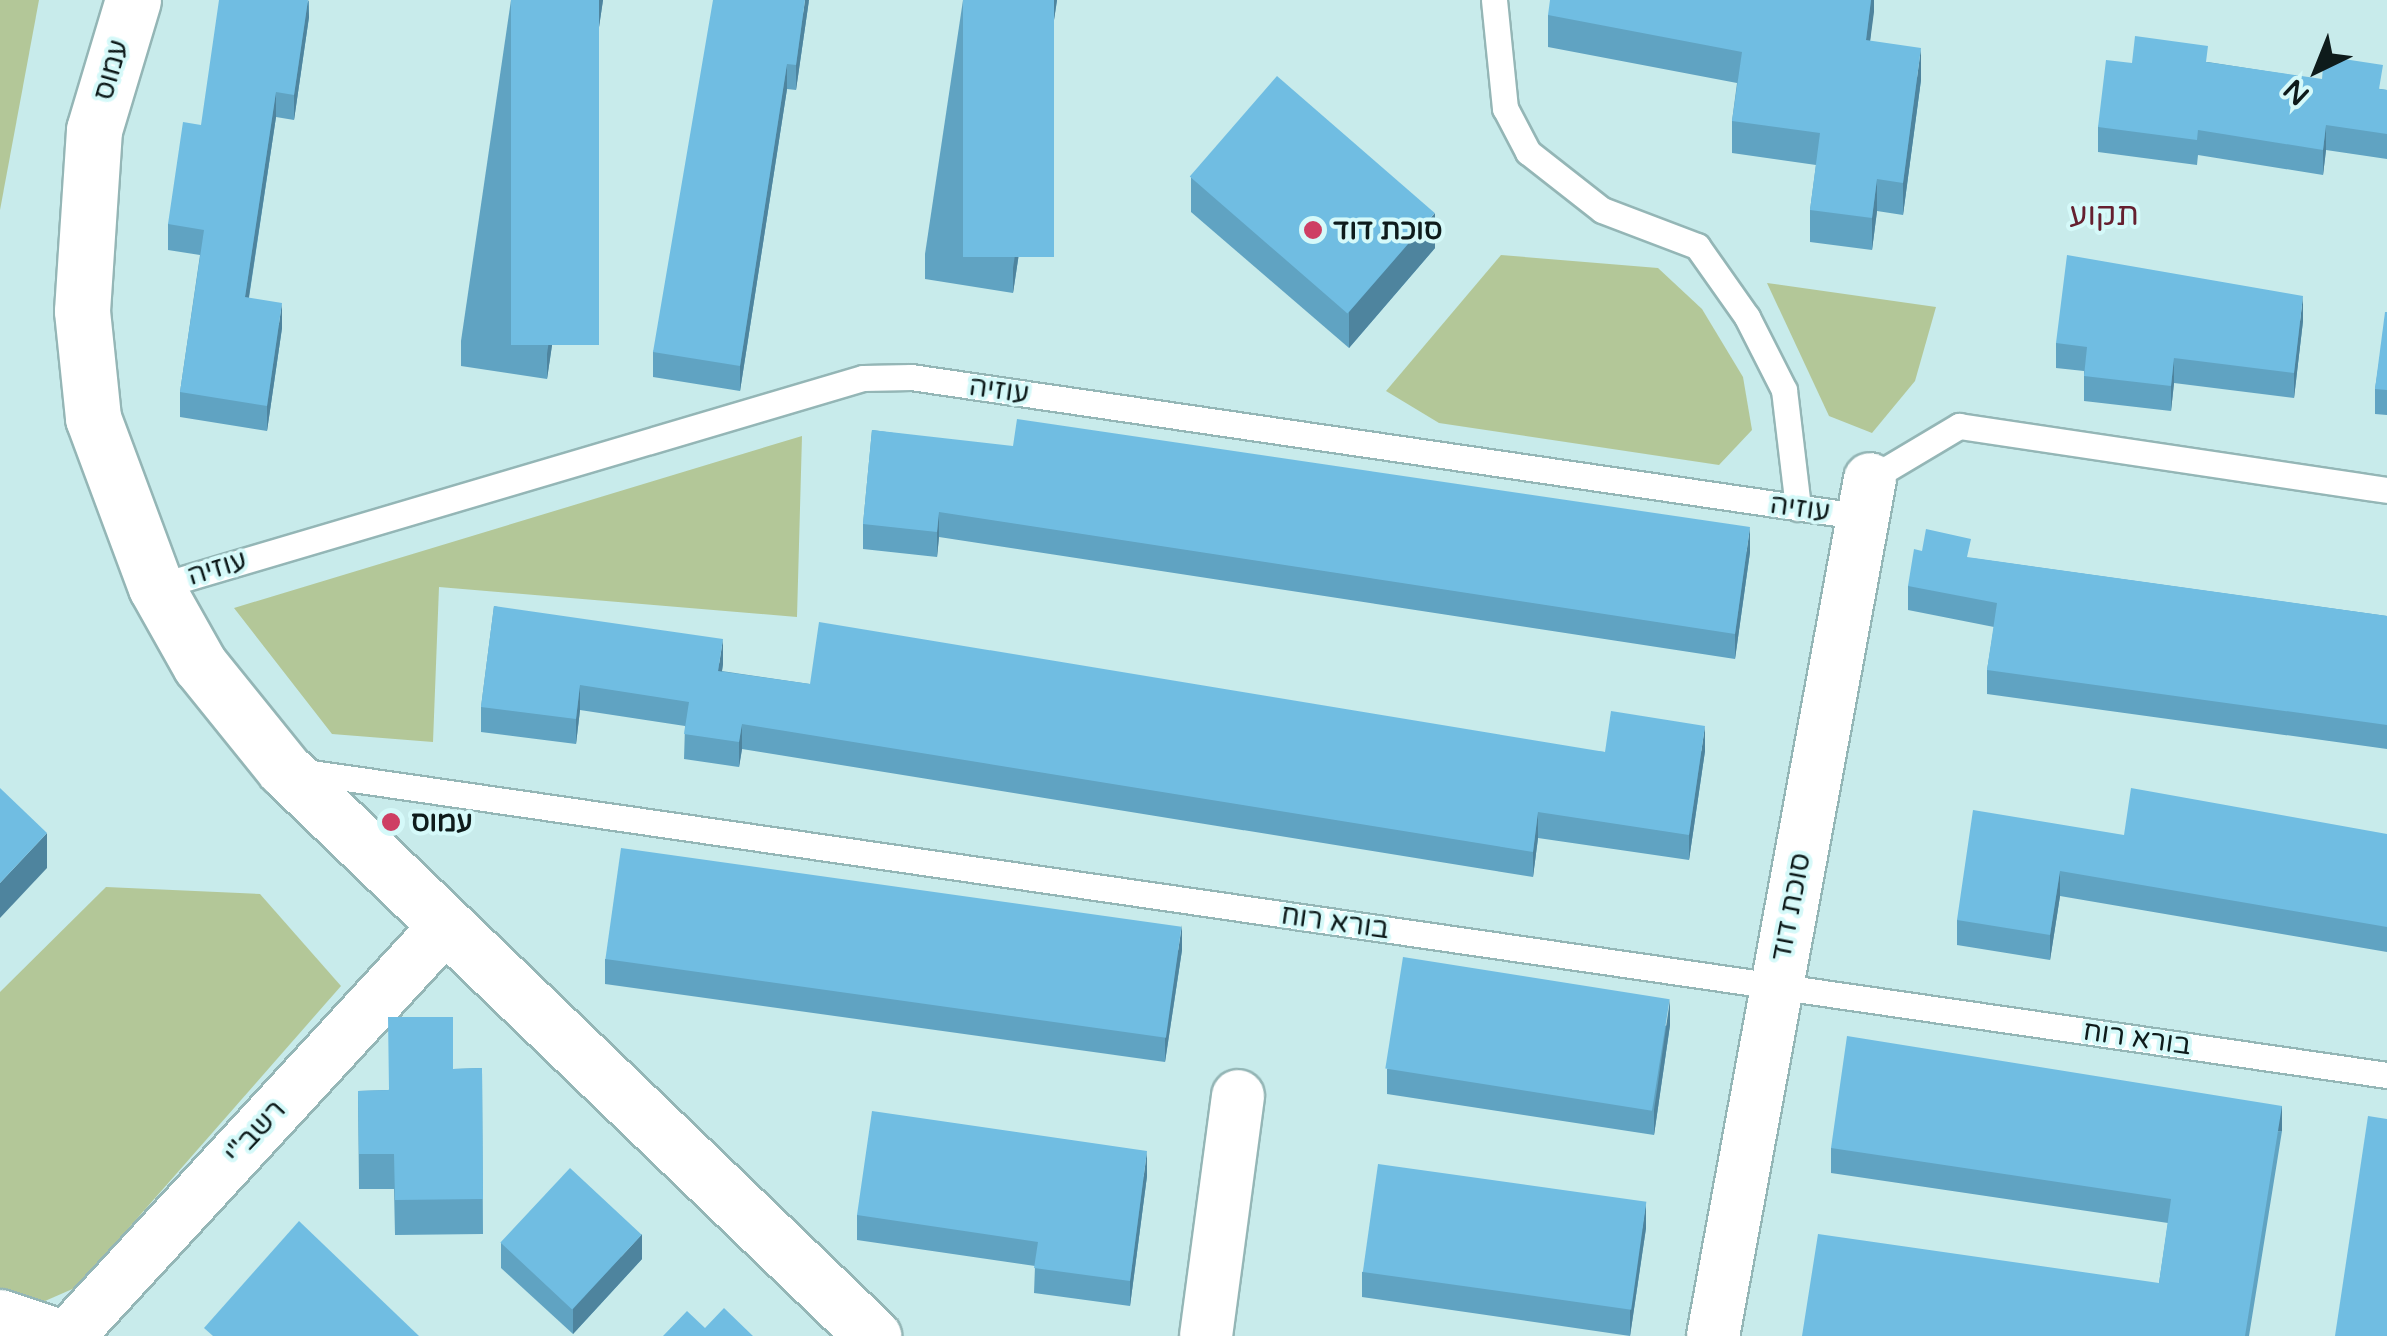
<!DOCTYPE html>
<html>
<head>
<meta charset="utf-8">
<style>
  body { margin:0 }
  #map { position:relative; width:2387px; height:1336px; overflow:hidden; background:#c8ebeb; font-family:"Varela Round",Heebo,sans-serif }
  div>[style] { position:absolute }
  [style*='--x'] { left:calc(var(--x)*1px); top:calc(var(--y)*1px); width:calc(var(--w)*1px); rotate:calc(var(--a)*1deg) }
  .green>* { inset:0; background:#b3c798 }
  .roads { filter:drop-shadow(2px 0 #94b6b6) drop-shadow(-2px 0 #94b6b6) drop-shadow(0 2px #94b6b6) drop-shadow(0 -2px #94b6b6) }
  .service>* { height:25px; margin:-12.5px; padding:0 12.5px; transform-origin:12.5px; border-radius:12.5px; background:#fff }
  .minor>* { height:52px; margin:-26px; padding:0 26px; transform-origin:26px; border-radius:26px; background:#fff }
  .tertiary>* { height:55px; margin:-27.5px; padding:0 27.5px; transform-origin:27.5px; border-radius:27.5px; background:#fff }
  .wall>* { inset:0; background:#60a3c2 }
  .shaded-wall>* { inset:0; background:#4e849e; transform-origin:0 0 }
  .building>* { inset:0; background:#70bde2; transform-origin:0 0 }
  .dots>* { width:28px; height:28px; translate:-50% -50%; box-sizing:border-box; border:5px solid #d5f9f9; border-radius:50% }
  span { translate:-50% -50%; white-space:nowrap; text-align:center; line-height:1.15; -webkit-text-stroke:8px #d5f9f9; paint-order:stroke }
  .street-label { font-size:28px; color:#0e1b1b }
  .poi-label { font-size:28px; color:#0e1b1b; font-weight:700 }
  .left { translate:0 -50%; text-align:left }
  .quarter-label { font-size:32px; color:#652030 }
  .north { position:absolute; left:2267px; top:20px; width:100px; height:100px; -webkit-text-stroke:8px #d5f9f9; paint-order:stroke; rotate:223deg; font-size:28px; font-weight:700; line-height:40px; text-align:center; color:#0e1b1b }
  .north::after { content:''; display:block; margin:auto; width:35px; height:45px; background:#0e1b1b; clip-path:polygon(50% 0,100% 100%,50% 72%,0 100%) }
</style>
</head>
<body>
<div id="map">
  <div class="green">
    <div style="clip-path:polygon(0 0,39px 0,0 210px)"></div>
    <div style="clip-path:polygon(1501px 255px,1658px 268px,1702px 309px,1743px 377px,1752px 430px,1719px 465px,1439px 423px,1386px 391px)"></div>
    <div style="clip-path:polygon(1767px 283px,1936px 307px,1915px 381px,1872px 433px,1829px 416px)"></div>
    <div style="clip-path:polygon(802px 436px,797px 617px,439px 587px,433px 742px,332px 734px,234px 608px)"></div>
    <div style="clip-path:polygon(106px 887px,260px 894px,341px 986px,77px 1287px,45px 1301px,0 1289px,0 992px)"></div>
  </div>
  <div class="roads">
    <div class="service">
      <div style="--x:1494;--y:0;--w:109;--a:84.2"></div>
      <div style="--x:1505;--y:108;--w:50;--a:62.4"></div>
      <div style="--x:1528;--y:152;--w:94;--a:38.1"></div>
      <div style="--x:1602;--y:210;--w:102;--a:20.8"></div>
      <div style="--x:1697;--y:246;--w:87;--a:54.8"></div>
      <div style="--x:1747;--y:317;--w:82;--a:63.1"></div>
      <div style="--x:1784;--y:390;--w:119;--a:83.2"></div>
      <div style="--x:1870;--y:479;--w:104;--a:-30.8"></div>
      <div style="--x:1959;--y:426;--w:433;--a:8.5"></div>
      <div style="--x:156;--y:587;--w:737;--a:-16.47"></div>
      <div style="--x:863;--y:378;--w:48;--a:-1.2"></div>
      <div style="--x:911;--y:377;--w:963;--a:8.36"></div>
      <div style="--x:298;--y:771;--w:2111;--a:8.28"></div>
    </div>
    <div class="minor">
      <div style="--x:0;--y:1316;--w:64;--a:18.2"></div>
      <div style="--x:68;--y:1336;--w:553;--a:-47.34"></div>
      <div style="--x:1206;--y:1336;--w:242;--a:-82.4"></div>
      <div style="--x:1713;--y:1336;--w:871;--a:-79.62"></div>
    </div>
    <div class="tertiary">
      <div style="--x:133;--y:0;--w:136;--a:106.7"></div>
      <div style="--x:94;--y:130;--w:181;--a:93.8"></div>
      <div style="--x:82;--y:311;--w:108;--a:84.1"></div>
      <div style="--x:93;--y:418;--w:180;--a:69.6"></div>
      <div style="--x:156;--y:587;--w:90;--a:60.6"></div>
      <div style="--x:200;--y:665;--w:134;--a:51.1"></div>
      <div style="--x:284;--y:769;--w:818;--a:43.91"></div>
    </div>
  </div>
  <div class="wall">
    <div style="clip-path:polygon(309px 0,309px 17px,294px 120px,276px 117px,249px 298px,282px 328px,267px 431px,180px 417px,180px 392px,200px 255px,168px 250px,168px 224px)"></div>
    <div style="clip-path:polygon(511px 0,603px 0,547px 379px,461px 366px,461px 341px)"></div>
    <div style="clip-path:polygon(809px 0,796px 90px,787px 89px,740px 391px,653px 377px,653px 352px)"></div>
    <div style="clip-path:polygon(963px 0,1057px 0,1013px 293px,925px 279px,925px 254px)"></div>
    <div style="clip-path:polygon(1874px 0,1870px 41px,1921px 80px,1903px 215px,1877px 211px,1872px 250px,1810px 242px,1810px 210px,1816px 165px,1732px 153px,1732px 121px,1737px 83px,1548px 47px,1548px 15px)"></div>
    <div style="clip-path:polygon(2208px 62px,2387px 90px,2387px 159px,2326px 150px,2323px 175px,2198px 155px,2197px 165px,2098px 152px,2098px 127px,2132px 63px)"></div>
    <div style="clip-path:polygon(1191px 177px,1435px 248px,1349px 348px,1191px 212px)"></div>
    <div style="clip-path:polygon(2387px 312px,2387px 415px,2375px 414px,2375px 389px)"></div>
    <div style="clip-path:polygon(2303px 321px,2294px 398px,2174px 383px,2171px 411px,2084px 401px,2084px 371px,2056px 368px,2056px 343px)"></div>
    <div style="clip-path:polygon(872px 430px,1750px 552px,1735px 659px,939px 537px,937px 557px,863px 549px,863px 524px)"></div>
    <div style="clip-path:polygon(1971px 558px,2387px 616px,2387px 749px,1987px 694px,1987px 670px,1994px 627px,1908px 610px,1908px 586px)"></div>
    <div style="clip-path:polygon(494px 606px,723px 664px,722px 671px,810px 684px,1605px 752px,1705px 751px,1689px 860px,1538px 838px,1533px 877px,742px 749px,739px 767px,684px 759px,685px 726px,580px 710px,576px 744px,481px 732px,481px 707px)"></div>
    <div style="clip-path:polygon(2387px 834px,2387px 952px,2060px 896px,2050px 960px,1957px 945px,1957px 920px,2124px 835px)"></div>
    <div style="clip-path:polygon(1182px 950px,1165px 1062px,605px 984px,605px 959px)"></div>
    <div style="clip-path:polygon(1670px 1025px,1654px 1135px,1387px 1094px,1387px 1069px)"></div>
    <div style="clip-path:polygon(482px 1068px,483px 1234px,395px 1235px,394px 1189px,359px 1189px,358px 1091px,388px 1090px,453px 1069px)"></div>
    <div style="clip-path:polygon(2282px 1131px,2249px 1336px,1802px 1336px,2159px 1283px,2168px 1223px,1831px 1173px,1831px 1148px)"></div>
    <div style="clip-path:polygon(1147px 1176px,1130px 1306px,1034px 1293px,1035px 1266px,857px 1240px,857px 1215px)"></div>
    <div style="clip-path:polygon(1646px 1228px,1630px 1336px,1362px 1297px,1362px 1272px)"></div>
    <div style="clip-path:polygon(501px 1243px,642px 1259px,573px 1334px,501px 1268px)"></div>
  </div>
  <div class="shaded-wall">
    <div style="clip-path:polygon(308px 0,309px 17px,294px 120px,294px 95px)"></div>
    <div style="clip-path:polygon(599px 0,603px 0,547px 379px,547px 354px)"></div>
    <div style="clip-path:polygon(805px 0,809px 0,796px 90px,796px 65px)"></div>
    <div style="clip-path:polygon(1054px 0,1057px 0,1013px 293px,1013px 268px)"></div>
    <div style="clip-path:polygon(1871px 0,1874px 0,1874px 12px,1866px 72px,1866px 40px)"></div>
    <div style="clip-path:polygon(1921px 48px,1921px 80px,1903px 215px,1903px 183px)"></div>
    <div style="clip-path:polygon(787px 64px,787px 89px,740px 391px,740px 366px)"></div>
    <div style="clip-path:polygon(276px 92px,276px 117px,245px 322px,245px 297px)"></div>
    <div style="clip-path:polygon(2326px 125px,2326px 150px,2323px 175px,2323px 150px)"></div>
    <div style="clip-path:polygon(1877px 179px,1877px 211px,1872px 250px,1872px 218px)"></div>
    <div style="clip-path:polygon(1435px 213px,1435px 248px,1349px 348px,1349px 312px)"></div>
    <div style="clip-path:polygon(2303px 296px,2303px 321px,2294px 398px,2294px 373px)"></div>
    <div style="clip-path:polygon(282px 303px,282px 328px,267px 431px,267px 406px)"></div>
    <div style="clip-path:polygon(2174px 358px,2174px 383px,2171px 411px,2171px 386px)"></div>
    <div style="clip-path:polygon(939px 512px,939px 537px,937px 557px,937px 532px)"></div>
    <div style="clip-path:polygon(1750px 527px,1750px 552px,1735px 659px,1735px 634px)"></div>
    <div style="clip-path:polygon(723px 639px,723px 664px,718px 696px,718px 671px)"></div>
    <div style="clip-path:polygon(580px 685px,580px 710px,576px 744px,576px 719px)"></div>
    <div style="clip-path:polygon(742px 724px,742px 749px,739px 767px,739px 742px)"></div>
    <div style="clip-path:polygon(1705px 726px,1705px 751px,1689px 860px,1689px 835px)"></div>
    <div style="clip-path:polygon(1538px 812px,1538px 838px,1533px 877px,1533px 852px)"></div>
    <div style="clip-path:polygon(47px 833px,47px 868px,0 918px,0 883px)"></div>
    <div style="clip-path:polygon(2060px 871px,2060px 896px,2050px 960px,2050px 935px)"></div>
    <div style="clip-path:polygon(1182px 925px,1182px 950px,1165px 1062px,1165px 1037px)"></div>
    <div style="clip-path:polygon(1670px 1000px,1670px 1025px,1654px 1135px,1654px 1110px)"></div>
    <div style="left:2282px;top:1106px;width:25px;height:233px;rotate:90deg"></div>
    <div style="clip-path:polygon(1147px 1151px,1147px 1176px,1130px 1306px,1130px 1281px)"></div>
    <div style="clip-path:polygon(1646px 1202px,1646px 1228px,1630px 1336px,1630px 1311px)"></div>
    <div style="clip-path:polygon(642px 1234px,642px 1259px,573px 1334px,573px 1309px)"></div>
  </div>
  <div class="building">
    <div style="clip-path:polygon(219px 0,308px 0,294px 95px,276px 92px,245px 297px,282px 303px,267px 406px,180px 392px,204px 230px,168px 224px,183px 122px,201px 125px)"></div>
    <div style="left:511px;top:0;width:88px;height:345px"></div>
    <div style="clip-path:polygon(713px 0,805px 0,796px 65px,787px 64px,740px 366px,653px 352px)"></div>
    <div style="left:963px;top:0;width:91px;height:257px"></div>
    <div style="clip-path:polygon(1550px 0,1871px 0,1866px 40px,1921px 48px,1903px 183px,1877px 179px,1872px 218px,1810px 210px,1820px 133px,1732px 121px,1742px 52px,1548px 15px)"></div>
    <div style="clip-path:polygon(2135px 36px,2208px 46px,2206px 62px,2322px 79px,2324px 56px,2383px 65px,2379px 89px,2387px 90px,2387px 134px,2326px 125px,2323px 150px,2198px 130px,2197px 140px,2098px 127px,2106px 60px,2132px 63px)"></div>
    <div style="left:1277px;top:76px;width:209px;height:133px;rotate:41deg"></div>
    <div style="clip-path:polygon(2067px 255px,2303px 296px,2294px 373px,2174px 358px,2171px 386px,2084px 376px,2087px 347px,2056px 343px)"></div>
    <div style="clip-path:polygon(2385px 312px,2387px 312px,2387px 390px,2375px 389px)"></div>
    <div style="clip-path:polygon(1017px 419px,1750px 527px,1735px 634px,939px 512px,937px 532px,863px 524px,872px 430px,1013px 446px)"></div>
    <div style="clip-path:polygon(1926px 529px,1971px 539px,1967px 557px,2387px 616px,2387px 725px,1987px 670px,1997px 603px,1908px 586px,1914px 549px,1922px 551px)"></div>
    <div style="clip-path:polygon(494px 606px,723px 639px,718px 671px,810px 684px,819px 622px,1605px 752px,1611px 711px,1705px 726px,1689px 835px,1538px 812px,1533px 852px,742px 724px,739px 742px,684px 734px,689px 702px,580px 685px,576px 719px,481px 707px)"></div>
    <div style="clip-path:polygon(0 788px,47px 833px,0 883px)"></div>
    <div style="clip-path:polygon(2131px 788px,2387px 834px,2387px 927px,2060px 871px,2050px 935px,1957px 920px,1973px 810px,2124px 835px)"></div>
    <div style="left:621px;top:848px;width:566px;height:112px;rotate:8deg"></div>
    <div style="left:1403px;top:957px;width:270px;height:113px;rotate:9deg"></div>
    <div style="clip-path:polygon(388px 1017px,453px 1017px,453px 1069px,482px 1068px,483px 1199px,395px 1200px,394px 1154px,359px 1154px,358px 1091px,389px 1090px)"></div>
    <div style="clip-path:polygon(1847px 1036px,2282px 1106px,2245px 1336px,1802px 1336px,1818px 1234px,2159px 1283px,2171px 1199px,1831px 1148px)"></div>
    <div style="clip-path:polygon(872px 1111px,1147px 1151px,1130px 1281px,1034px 1268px,1038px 1242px,857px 1215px)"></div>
    <div style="clip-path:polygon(2368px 1116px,2387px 1119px,2387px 1336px,2335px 1336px)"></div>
    <div style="left:1378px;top:1164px;width:271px;height:109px;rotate:8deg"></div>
    <div style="left:570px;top:1168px;width:98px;height:102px;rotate:43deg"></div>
    <div style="clip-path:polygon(299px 1221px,419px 1336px,213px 1336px,204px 1328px)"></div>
    <div style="clip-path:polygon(724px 1308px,753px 1336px,663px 1336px,687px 1311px,705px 1328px)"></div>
  </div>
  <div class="dots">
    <div style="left:1313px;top:230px;background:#ce3f64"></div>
    <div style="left:391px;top:822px;background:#ce3f64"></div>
  </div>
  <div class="street-label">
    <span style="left:111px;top:70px;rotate:-74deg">עמוס</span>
    <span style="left:999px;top:390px;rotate:8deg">עוזיה</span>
    <span style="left:1800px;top:508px;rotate:8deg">עוזיה</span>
    <span style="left:217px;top:568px;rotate:-17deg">עוזיה</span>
    <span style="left:1791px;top:907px;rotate:-79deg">סוכת דוד</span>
    <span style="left:1335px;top:922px;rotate:8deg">בורא רוח</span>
    <span style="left:2137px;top:1038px;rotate:8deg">בורא רוח</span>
    <span style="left:255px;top:1132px;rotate:-47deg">רשב"י</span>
  </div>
  <div class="poi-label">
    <span class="left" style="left:1333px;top:230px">סוכת דוד</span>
    <span class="left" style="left:411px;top:822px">עמוס</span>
  </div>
  <div class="quarter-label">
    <span style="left:2104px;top:215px">תקוע</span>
  </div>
  <div class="north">N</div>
</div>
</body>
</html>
